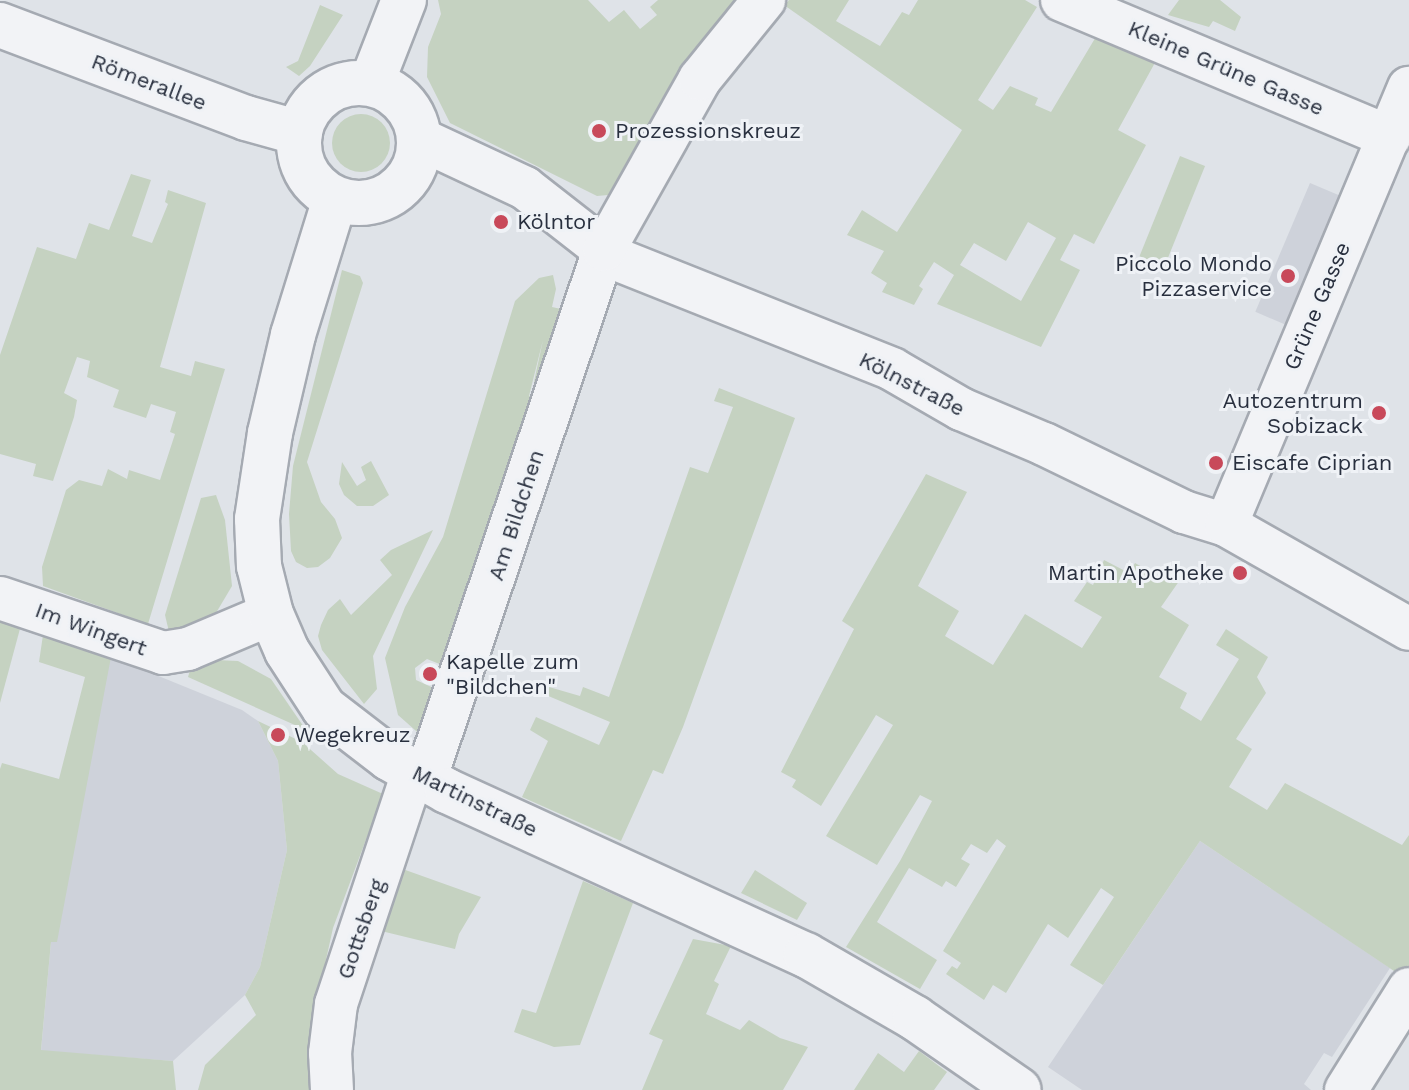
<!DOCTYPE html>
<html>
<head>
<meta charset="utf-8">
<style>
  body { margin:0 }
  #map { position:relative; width:1409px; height:1090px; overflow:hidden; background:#dfe3e8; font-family:"Work Sans",sans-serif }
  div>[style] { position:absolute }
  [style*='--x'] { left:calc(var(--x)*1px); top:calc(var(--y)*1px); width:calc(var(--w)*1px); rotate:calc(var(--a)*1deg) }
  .built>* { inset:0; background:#ced2da; transform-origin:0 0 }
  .green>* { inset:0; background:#c5d2c1; transform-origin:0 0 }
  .round { border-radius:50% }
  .roads { filter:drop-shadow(2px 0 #a5aab2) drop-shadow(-2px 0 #a5aab2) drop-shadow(0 2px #a5aab2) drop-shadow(0 -2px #a5aab2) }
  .minor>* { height:42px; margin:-21px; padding:0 21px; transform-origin:21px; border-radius:21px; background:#f2f3f6 }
  .tertiary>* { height:44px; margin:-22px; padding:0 22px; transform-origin:22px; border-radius:22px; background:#f2f3f6 }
  .tertiary>.ring { margin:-22px; padding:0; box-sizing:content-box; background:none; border:44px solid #f2f3f6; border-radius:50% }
  .dots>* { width:22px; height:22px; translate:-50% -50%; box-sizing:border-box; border:4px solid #eff2f6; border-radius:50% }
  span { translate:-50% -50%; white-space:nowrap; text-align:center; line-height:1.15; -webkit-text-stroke:6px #eff2f6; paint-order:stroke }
  .street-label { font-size:22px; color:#29303f }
  .poi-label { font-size:22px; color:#29303f }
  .left { translate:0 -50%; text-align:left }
  .right { translate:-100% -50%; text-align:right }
</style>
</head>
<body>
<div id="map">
  <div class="built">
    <div style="left:1310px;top:183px;width:38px;height:140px;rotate:23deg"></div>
    <div style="clip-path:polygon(107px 655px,242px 710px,258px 721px,278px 761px,287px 850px,260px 967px,245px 995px,173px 1061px,41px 1051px,51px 942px)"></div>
    <div style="clip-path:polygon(1200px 841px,1390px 968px,1332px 1057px,1324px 1053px,1304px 1084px,1311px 1090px,1082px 1090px,1048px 1067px)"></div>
  </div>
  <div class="green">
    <div style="clip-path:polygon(438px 0,588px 0,609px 22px,624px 10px,640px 29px,657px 15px,650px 7px,658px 0,738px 0,608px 195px,597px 196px,450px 123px,427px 77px,428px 47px,441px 14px)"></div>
    <div style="clip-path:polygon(evenodd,789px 0,849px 0,836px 21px,880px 46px,902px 12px,909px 15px,918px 0,1025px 0,1037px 7px,978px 100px,993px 110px,1010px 86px,1038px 98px,1035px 105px,1051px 112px,1097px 35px,1157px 59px,1118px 130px,1146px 145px,1094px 244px,1074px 234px,1060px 260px,1080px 270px,1041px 347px,937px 304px,954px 275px,934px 262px,919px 286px,923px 289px,914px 305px,882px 292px,887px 283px,871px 273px,884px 251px,847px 235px,862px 210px,897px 232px,962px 130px,784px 5px,789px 0,1028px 222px,1056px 238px,1021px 301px,960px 265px,974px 243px,1006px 261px,1028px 222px)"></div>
    <div style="clip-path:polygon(1179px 0,1220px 0,1241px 17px,1235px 31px,1213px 21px,1209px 27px,1168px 15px)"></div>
    <div style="clip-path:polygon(320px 5px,343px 15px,310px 66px,299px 76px,286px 67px,298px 61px)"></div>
    <div class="round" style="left:332px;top:114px;width:58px;height:58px"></div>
    <div style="left:1180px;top:156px;width:27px;height:108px;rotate:22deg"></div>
    <div style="clip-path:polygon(131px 174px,151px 180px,132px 236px,152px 243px,168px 204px,165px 202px,168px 190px,206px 203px,160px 367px,191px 376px,195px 361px,225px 369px,148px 624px,43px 586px,42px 567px,66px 490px,79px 480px,102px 486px,108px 469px,127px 479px,129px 470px,160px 480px,175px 434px,170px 432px,176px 412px,151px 404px,146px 418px,113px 407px,119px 390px,87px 377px,90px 361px,77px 357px,64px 393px,77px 400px,74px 417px,53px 481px,33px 476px,36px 464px,0 454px,0 355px,37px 247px,76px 259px,89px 223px,109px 230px)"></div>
    <div style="clip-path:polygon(342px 270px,360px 276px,363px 283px,307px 462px,321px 502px,335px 519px,342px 538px,330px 558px,318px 567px,307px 568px,296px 562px,291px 551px,289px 514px,293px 466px)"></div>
    <div style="clip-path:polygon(553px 275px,556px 289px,552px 307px,561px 309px,544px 386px,534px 382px,543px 340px,529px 396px,541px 398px,492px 547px,482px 543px,478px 557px,487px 563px,447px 667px,427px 659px,415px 668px,416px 680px,438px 690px,424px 738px,398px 715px,385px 658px,405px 607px,443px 537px,515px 301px,539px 278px)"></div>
    <div style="clip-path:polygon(719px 388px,795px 418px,683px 727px,663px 774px,653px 770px,621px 841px,522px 797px,548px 741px,530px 730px,536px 717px,599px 745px,610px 722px,546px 695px,549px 687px,580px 696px,583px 687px,609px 697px,690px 467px,708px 473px,733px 407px,714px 401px)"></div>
    <div style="clip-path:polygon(371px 461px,389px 495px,373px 506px,357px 506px,344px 495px,339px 484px,342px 462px,357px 486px,366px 480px,361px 467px)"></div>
    <div style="clip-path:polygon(926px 474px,967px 492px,918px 586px,959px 611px,945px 636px,993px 665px,1025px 614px,1082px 648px,1102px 617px,1074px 601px,1087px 582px,1093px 585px,1104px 560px,1129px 573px,1135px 563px,1160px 577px,1170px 570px,1182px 577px,1161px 607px,1189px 625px,1159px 677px,1187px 693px,1180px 708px,1201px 721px,1239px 659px,1216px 645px,1226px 629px,1268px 657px,1257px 677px,1266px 693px,1236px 739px,1252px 749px,1229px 787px,1267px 810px,1285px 783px,1402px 845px,1409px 835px,1409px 965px,1403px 977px,1200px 841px,1103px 985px,1070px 965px,1114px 897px,1101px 888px,1068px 938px,1048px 924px,1006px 993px,993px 985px,984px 1000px,946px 974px,952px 966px,957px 969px,961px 963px,943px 951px,1006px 846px,997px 839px,987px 853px,971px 844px,961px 859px,970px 864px,956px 887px,946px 881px,942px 887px,909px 868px,877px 922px,937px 960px,920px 989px,846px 947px,900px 861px,932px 801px,920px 795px,877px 865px,826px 836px,893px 725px,876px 715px,821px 806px,792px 787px,796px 780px,781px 772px,854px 629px,842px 621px)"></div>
    <div style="clip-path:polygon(216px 495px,225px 520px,232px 586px,213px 618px,170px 636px,165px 615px,201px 498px)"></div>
    <div style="clip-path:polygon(433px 530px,373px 656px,377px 689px,364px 704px,322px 650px,318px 636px,321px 625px,328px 610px,340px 599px,351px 615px,392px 575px,380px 560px,391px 550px)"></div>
    <div style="clip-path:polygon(0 619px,21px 625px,0 703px)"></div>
    <div style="clip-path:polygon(43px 635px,111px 657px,57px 942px,51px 942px,41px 1050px,173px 1061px,176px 1090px,0 1090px,0 769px,2px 763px,59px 779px,85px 677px,39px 662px)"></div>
    <div style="clip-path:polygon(216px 660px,238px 661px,271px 679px,306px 730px,188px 677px,191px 667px)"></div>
    <div style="clip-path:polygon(258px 721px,302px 742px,338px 774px,383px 794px,333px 928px,312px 1023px,317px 1090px,198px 1090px,205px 1065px,256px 1015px,245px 995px,260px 967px,287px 850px,278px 761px)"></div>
    <div style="clip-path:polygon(397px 867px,481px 897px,459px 934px,455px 949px,373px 929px)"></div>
    <div style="clip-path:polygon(755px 870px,807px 903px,797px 920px,741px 893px)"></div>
    <div style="clip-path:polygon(583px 881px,633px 903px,580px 1045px,554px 1047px,514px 1032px,522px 1009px,536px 1013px)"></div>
    <div style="clip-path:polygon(693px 939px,731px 946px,714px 981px,719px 984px,706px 1014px,740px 1030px,749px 1020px,780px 1038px,808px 1047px,783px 1090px,642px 1090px,663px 1040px,649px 1034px)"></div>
    <div style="clip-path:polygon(919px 1051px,947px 1072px,934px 1090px,854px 1090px,878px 1053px,904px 1072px)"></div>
  </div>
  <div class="roads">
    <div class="minor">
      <div style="--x:1062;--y:0;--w:355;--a:22.7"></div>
      <div style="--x:418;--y:138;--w:118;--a:25"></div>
      <div style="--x:525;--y:188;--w:115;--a:38"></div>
      <div style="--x:616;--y:259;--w:297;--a:21.7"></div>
      <div style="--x:892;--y:369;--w:80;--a:30.1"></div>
      <div style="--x:961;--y:409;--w:90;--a:22.9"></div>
      <div style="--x:1044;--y:444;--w:156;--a:25.9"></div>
      <div style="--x:1184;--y:512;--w:44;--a:17.2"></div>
      <div style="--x:1226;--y:525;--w:210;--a:29.6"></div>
      <div style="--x:1226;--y:525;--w:474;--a:-67.3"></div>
      <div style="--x:0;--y:598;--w:172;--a:18.6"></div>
      <div style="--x:163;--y:653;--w:25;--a:-9"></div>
      <div style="--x:188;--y:649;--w:90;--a:-22.9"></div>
      <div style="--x:425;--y:780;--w:559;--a:-71.34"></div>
      <div style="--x:604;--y:250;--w:196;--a:-60.7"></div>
      <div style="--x:700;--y:79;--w:102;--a:-51"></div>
      <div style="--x:332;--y:1090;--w:37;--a:-93"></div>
      <div style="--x:330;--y:1053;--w:49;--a:-83"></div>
      <div style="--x:336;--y:1004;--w:243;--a:-71.6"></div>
      <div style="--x:1346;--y:1090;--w:119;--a:-58"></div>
    </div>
    <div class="tertiary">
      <div style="--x:0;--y:25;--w:263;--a:20.7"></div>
      <div style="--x:246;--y:118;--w:56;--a:15.5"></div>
      <div style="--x:372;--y:82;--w:88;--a:-68.7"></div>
      <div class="ring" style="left:299px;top:83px;width:76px;height:76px"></div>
      <div style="--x:335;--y:199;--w:142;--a:107.2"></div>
      <div style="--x:293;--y:335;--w:101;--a:103.2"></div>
      <div style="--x:270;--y:433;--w:87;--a:98.6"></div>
      <div style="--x:257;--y:519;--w:47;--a:87.6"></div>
      <div style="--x:259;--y:566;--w:49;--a:76"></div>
      <div style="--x:271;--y:614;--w:40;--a:66.6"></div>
      <div style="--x:287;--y:651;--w:68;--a:57"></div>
      <div style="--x:324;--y:708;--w:82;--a:37.6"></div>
      <div style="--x:389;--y:758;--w:67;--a:29.6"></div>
      <div style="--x:447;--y:791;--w:395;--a:24.6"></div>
      <div style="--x:806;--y:955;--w:126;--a:30"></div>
      <div style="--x:915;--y:1018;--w:126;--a:34.7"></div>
    </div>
  </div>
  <div class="dots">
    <div style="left:599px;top:131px;background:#c8495a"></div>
    <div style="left:501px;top:222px;background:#c8495a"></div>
    <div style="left:1288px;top:276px;background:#c8495a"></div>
    <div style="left:1379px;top:413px;background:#c8495a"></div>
    <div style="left:1216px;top:463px;background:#c8495a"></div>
    <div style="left:1240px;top:573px;background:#c8495a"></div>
    <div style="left:430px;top:674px;background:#c8495a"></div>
    <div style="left:278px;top:735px;background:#c8495a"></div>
  </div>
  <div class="street-label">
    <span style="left:1226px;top:68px;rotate:23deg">Kleine Grüne Gasse</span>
    <span style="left:149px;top:82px;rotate:21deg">Römerallee</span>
    <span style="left:1317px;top:306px;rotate:-67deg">Grüne Gasse</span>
    <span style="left:912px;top:384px;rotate:27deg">Kölnstraße</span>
    <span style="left:516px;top:515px;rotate:-72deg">Am Bildchen</span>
    <span style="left:91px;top:629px;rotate:20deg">Im Wingert</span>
    <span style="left:475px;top:801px;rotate:26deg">Martinstraße</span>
    <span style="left:361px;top:929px;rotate:-71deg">Gottsberg</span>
  </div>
  <div class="poi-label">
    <span class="left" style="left:615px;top:131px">Prozessionskreuz</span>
    <span class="left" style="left:517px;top:222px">Kölntor</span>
    <span class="right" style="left:1272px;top:276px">Piccolo Mondo<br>Pizzaservice</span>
    <span class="right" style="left:1363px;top:413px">Autozentrum<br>Sobizack</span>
    <span class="left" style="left:1232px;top:463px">Eiscafe Ciprian</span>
    <span class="right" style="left:1224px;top:573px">Martin Apotheke</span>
    <span class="left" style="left:446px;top:674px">Kapelle zum<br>"Bildchen"</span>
    <span class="left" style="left:294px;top:735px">Wegekreuz</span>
  </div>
</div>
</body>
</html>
